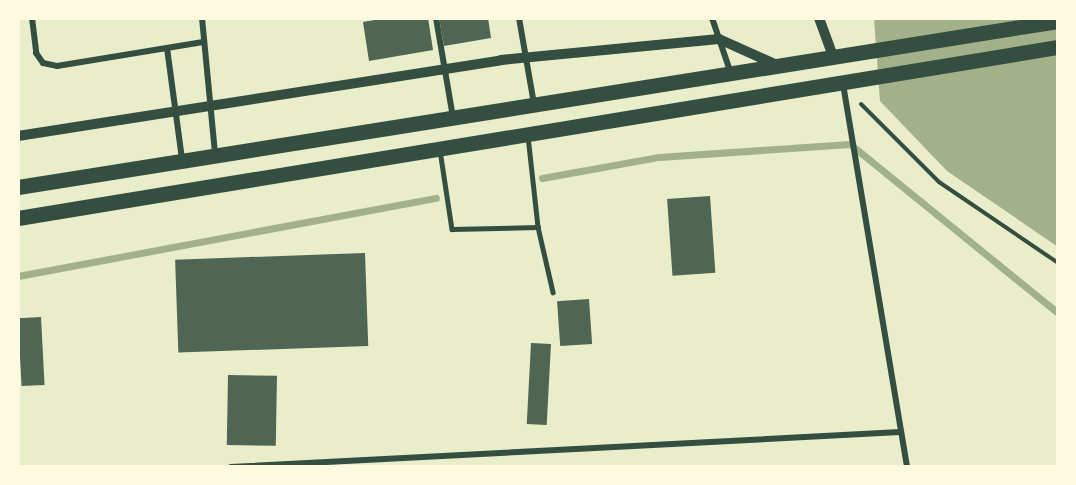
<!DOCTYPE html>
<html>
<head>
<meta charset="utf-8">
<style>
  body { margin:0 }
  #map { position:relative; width:1076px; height:485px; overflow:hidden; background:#e9edc9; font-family:Overpass,sans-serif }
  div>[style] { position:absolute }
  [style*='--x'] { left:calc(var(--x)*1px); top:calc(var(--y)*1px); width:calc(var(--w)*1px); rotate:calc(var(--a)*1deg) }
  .water>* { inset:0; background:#a3b18a }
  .stream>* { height:7px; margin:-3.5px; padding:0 3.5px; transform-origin:3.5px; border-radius:3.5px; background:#a3b18a }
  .building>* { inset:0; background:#4f6655; transform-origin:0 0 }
  .path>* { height:4px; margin:-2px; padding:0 2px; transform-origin:2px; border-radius:2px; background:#344e41 }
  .service>* { height:4.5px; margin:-2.25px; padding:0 2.25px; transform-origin:2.25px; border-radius:2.25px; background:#344e41 }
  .minor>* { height:6px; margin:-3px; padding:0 3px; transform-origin:3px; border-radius:3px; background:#344e41 }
  .tertiary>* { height:10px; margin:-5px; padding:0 5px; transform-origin:5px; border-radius:5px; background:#344e41 }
  .primary>* { height:15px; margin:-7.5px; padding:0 7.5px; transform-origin:7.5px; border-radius:7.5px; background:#344e41 }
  span { translate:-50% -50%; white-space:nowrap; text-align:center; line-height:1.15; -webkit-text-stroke:5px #fefae0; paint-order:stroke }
  .frame { position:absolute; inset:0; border:20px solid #fefae0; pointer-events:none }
</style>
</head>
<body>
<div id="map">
  <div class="water">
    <div style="clip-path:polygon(874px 18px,1058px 18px,1058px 247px,947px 171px,880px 101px)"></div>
  </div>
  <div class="stream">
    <div style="--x:542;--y:178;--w:119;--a:-10.2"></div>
    <div style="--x:659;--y:157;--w:191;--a:-3.9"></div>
    <div style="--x:850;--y:144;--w:268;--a:39.1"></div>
    <div style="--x:18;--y:276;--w:425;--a:-10.6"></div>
  </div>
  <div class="building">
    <div style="clip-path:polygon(386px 18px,428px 18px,433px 50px,369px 61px,363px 22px)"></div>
    <div style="clip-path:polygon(439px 18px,488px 18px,491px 38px,444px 46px)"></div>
    <div style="left:710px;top:196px;width:77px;height:43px;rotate:86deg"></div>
    <div style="left:365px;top:253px;width:93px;height:190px;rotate:88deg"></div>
    <div style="left:589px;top:299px;width:45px;height:32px;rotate:86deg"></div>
    <div style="left:41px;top:317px;width:68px;height:23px;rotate:87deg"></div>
    <div style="left:531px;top:343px;width:20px;height:81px;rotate:3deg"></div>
    <div style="left:228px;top:375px;width:49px;height:70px;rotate:1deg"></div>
  </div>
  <div class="path">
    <div style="--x:861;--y:104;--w:110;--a:45"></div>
    <div style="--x:939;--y:182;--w:144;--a:34.2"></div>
  </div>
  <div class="service">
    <div style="--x:528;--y:136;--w:92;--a:83.7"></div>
    <div style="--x:440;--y:150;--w:80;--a:81.4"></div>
    <div style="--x:452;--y:229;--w:86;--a:-1.3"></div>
    <div style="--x:538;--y:227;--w:67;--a:77"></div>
  </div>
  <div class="minor">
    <div style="--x:32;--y:18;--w:35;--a:83"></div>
    <div style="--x:36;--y:53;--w:12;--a:55"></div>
    <div style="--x:43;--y:63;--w:14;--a:12"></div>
    <div style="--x:57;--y:66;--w:148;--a:-9.3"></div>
    <div style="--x:202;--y:18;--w:136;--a:84.5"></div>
    <div style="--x:436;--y:18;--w:100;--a:80.3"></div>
    <div style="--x:519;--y:18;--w:87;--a:80.1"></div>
    <div style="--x:712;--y:18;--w:56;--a:71.2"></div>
    <div style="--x:167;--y:48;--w:112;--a:82.3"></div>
    <div style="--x:843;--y:84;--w:388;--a:80.5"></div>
    <div style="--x:231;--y:467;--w:670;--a:-2.99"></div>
  </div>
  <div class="tertiary">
    <div style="--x:819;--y:18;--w:44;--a:69.9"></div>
    <div style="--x:18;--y:136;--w:489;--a:-8.9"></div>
    <div style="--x:501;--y:60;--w:219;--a:-5.5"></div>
    <div style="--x:719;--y:39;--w:66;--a:24.2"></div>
  </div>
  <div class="primary">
    <div style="--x:18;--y:187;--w:1053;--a:-9.07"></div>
    <div style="--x:18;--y:218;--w:1054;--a:-9.34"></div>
  </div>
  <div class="frame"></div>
</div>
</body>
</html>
